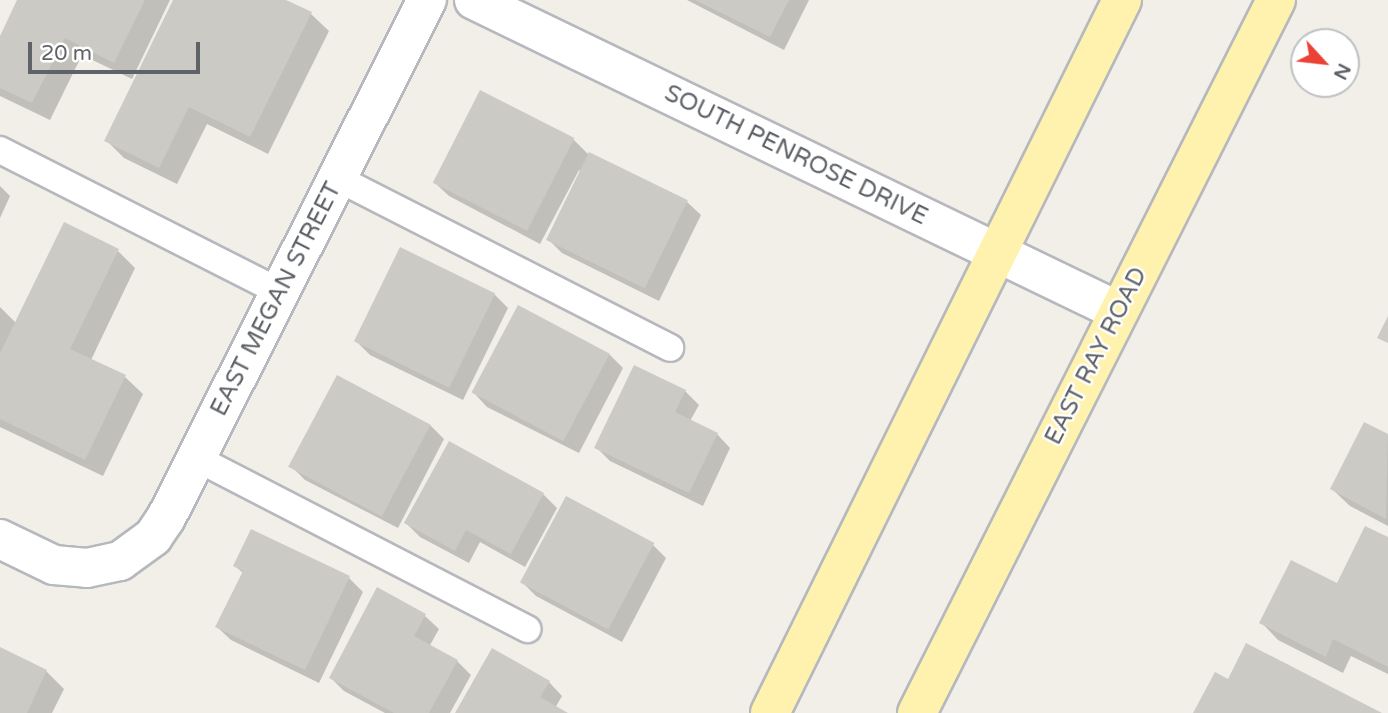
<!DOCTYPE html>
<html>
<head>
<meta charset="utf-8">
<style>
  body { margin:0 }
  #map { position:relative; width:1388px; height:713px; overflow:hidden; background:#f1efe8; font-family:"Varela Round",sans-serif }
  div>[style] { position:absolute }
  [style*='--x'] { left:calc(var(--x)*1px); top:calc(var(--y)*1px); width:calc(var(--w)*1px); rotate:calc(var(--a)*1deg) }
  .shadow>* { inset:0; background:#0003 }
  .building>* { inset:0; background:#cccac5; transform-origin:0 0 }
  .roads { filter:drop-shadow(2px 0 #b5b8bc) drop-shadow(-2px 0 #b5b8bc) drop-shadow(0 2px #b5b8bc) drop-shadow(0 -2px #b5b8bc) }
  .service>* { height:26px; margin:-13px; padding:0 13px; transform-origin:13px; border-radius:13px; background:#fff }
  .minor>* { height:38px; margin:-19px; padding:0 19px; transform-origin:19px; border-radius:19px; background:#fff }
  .primary>* { height:38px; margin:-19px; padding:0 19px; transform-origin:19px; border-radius:19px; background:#fff2af }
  span { translate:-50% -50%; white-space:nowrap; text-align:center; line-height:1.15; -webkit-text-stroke:5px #fff; paint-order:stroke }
  .street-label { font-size:24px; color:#5f6368 }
  .north { position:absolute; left:1290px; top:28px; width:70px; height:70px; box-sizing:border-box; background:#fff; border:2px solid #bfc1c3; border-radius:50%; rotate:117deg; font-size:19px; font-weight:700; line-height:28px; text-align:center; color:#5f6368 }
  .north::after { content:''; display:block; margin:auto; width:24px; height:32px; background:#ea4335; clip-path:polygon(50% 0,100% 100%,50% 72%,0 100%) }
  .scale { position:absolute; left:28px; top:42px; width:172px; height:32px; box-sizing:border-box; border:4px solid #5f6368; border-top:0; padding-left:9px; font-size:21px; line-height:24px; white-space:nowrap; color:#5f6368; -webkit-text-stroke:5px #fff; paint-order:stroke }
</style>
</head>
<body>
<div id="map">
  <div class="shadow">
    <div style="clip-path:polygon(19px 0,170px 0,132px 79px,82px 55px,50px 120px,0 96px,0 40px)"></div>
    <div style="clip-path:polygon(175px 0,282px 0,311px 14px,329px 31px,268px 154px,207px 124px,177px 184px,124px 158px,106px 140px)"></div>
    <div style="clip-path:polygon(687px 0,809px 0,784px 50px)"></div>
    <div style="clip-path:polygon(574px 140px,589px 155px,687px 202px,701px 215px,659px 301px,562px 253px,549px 240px,581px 172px,579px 170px,540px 244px,449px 196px,435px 183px)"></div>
    <div style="clip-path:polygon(0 186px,10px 196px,0 218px)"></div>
    <div style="clip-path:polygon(118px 251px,135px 268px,91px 360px,125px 377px,143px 394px,103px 476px,0 427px,0 307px,16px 323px)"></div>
    <div style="clip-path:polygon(494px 294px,508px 308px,463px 400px,370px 355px,356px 341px)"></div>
    <div style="clip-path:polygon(609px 354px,623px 368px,579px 453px,487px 407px,474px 393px)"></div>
    <div style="clip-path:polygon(338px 377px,430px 425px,444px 439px,398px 528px,305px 480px,291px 466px)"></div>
    <div style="clip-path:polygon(685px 391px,699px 405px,690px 421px,717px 434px,730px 448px,703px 506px,610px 461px,596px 447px)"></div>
    <div style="clip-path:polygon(1365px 424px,1388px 436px,1388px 526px,1350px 506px,1332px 489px)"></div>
    <div style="clip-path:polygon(543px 494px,557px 508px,525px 567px,480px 542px,469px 563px,420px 537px,406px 523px)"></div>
    <div style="clip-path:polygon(252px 531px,349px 578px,363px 592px,319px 683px,231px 640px,217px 627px,243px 573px,235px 566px)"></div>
    <div style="clip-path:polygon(1388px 539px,1388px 674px,1351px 656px,1343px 673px,1278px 640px,1261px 622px,1337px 585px)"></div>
    <div style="clip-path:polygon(653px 545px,666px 558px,622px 642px,536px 596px,522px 582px)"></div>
    <div style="clip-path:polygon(425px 616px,439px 629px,429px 647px,457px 661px,471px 675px,450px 713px,385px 713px,344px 691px,331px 678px)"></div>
    <div style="clip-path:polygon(0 649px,46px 671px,64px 689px,52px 713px,0 713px)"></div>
    <div style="clip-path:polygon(549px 682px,562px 696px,555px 708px,565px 713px,457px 713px)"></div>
  </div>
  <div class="building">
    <div style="clip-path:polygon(17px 0,145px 0,114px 63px,65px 38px,32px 103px,0 88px,0 36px)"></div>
    <div style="clip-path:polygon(173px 0,286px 0,312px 12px,250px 137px,189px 107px,159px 168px,104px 141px)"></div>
    <div style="clip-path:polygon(695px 0,789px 0,770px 37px)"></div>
    <div style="left:480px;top:90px;width:106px;height:104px;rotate:27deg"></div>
    <div style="left:589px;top:152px;width:110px;height:98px;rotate:26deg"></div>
    <div style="clip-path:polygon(64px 222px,119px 249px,70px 349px,126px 375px,85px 460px,0 419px,0 353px)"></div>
    <div style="left:400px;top:247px;width:106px;height:105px;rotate:26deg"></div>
    <div style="left:518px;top:305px;width:104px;height:99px;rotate:28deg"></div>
    <div style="clip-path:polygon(1388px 316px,1388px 343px,1377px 338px)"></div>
    <div style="clip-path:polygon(634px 365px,686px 390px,675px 412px,718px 433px,689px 493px,594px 448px)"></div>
    <div style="left:337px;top:375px;width:106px;height:104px;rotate:28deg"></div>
    <div style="clip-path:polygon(1364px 422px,1388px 434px,1386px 519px,1330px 489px)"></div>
    <div style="clip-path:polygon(449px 441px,544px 493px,511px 554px,466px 530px,455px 551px,404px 523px)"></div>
    <div style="left:566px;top:496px;width:100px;height:98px;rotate:28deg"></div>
    <div style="clip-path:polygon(1365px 526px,1388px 537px,1388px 667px,1333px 639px,1326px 657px,1259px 623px,1291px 560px,1337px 583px)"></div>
    <div style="clip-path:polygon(251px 529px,350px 576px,305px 670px,215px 627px,243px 571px,233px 566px)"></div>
    <div style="clip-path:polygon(377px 587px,426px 614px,414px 636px,458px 660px,429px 713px,394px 713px,329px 678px)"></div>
    <div style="clip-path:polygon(1246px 643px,1382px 713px,1193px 713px,1215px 672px,1228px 679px)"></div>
    <div style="clip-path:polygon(0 647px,47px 670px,27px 713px,0 713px)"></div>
    <div style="clip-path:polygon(492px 648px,550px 681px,540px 697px,568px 713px,455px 713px)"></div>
  </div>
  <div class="roads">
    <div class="service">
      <div style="--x:0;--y:150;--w:314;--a:26.9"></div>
      <div style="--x:337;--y:178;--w:374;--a:27"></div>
      <div style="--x:196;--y:458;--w:373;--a:27.3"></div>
    </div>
    <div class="minor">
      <div style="--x:474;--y:0;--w:715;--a:25.78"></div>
      <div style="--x:0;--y:539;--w:60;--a:25.7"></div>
      <div style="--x:54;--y:565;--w:33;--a:5"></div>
      <div style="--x:87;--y:568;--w:34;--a:-12"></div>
      <div style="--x:120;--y:561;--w:41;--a:-36"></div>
      <div style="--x:153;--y:537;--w:23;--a:-56"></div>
      <div style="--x:166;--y:518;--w:580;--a:-63.26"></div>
    </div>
    <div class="primary">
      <div style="--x:770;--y:713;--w:795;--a:-63.72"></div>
      <div style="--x:917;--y:713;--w:798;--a:-63.27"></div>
    </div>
  </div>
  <div class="street-label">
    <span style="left:796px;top:155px;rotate:26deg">SOUTH PENROSE DRIVE</span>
    <span style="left:276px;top:299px;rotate:-63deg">EAST MEGAN STREET</span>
    <span style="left:1096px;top:356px;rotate:-63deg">EAST RAY ROAD</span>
  </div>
  <div class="north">N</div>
  <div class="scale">20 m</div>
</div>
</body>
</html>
